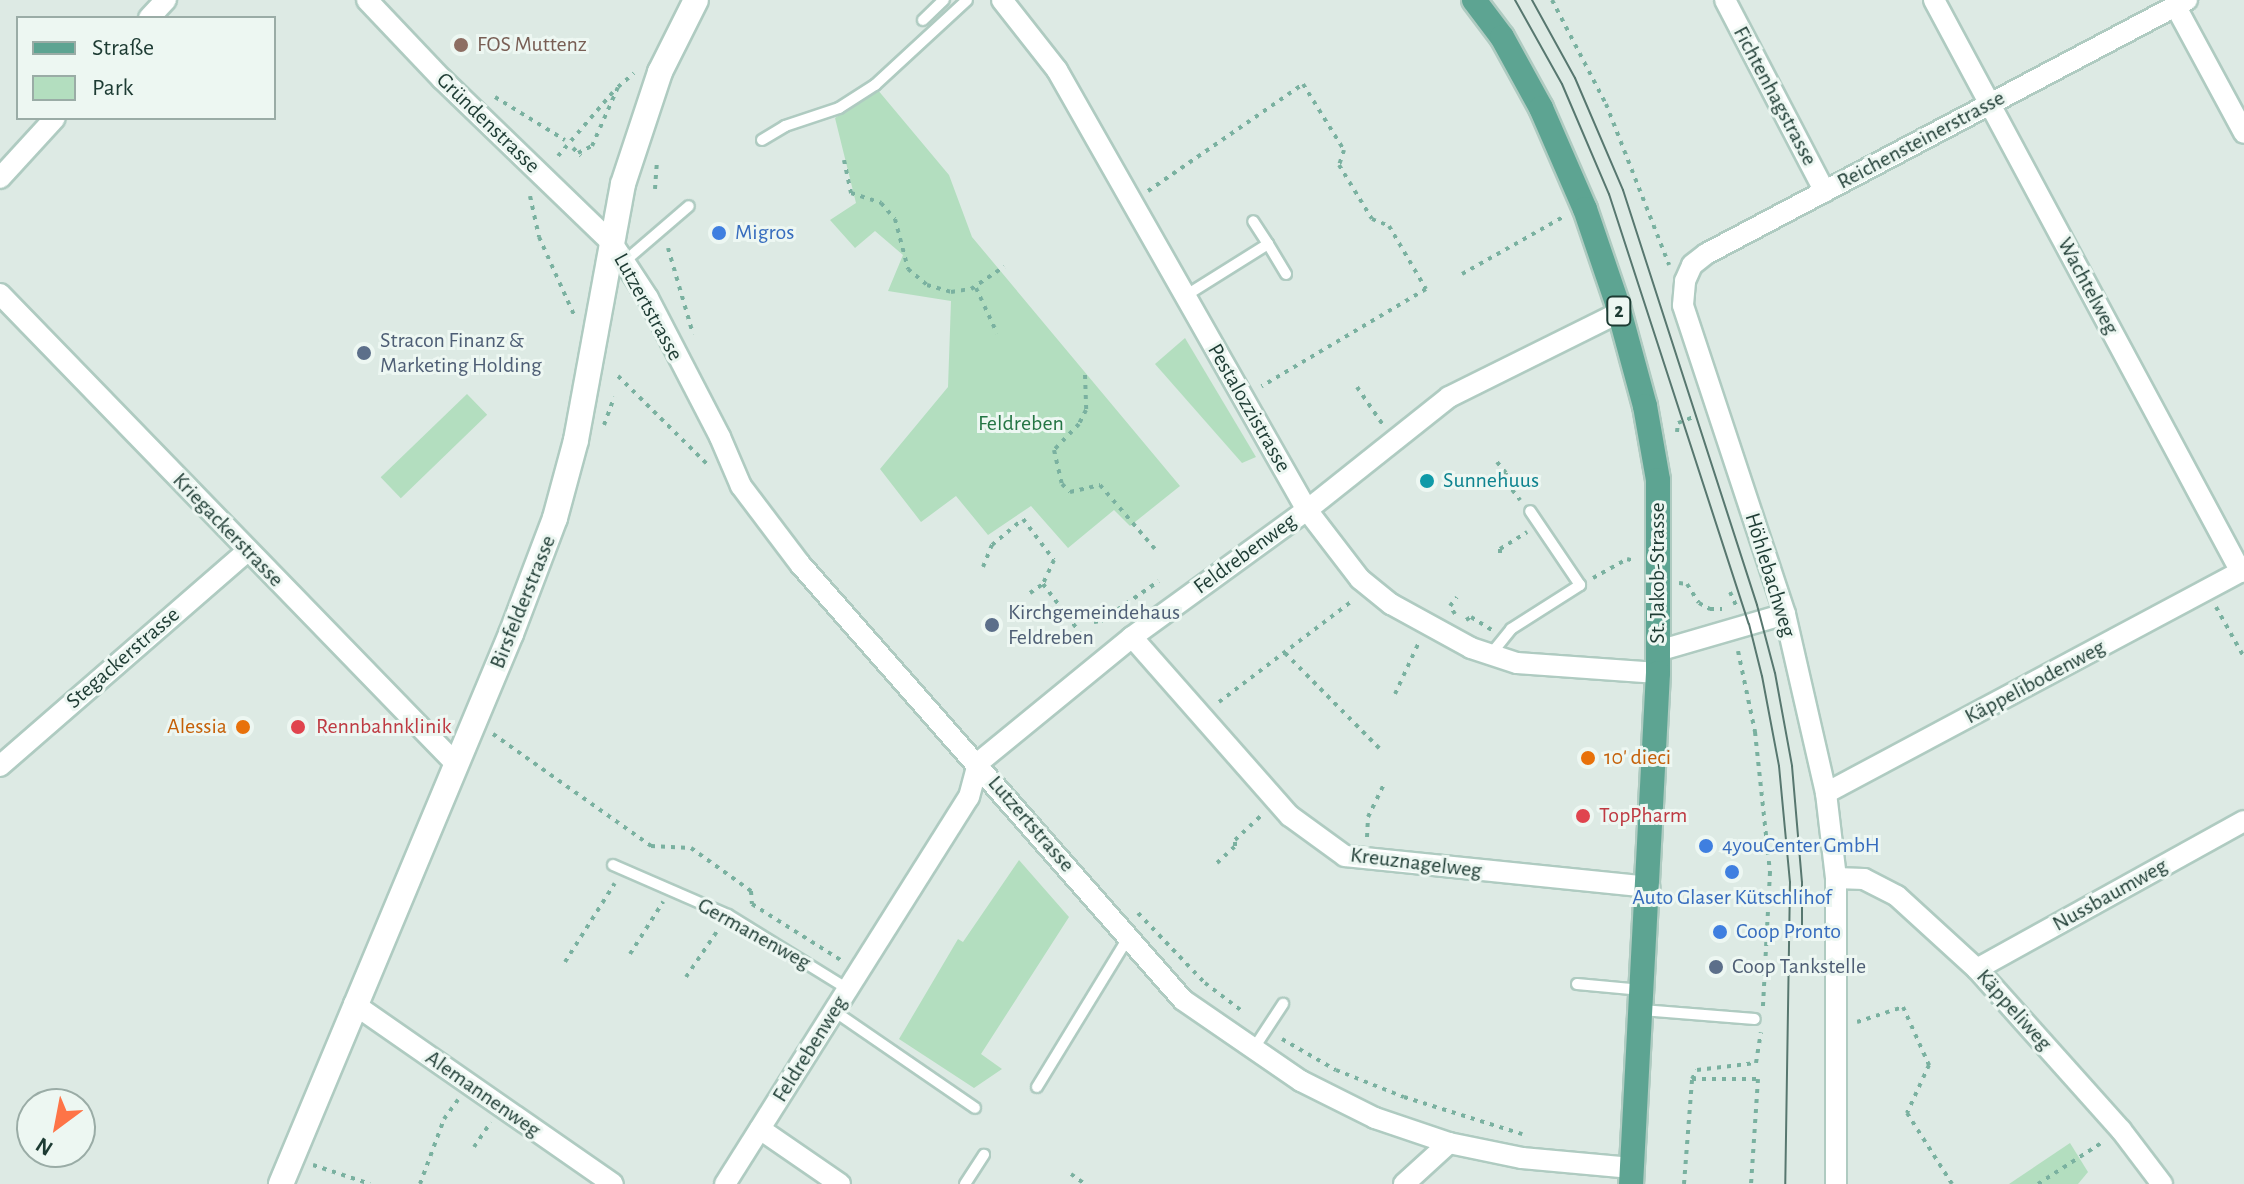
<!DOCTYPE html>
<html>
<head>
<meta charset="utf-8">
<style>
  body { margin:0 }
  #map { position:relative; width:2244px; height:1184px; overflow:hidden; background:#ddeae4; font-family:"Alegreya Sans",sans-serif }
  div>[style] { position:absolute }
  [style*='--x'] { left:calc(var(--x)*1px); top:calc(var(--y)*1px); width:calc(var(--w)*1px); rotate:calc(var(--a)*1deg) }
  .green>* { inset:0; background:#b3debf; transform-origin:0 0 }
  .path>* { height:4px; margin-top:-2px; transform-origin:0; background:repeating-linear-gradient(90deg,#7ab1a0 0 4px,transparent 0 10px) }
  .roads { filter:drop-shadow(2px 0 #afcbc1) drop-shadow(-2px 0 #afcbc1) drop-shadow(0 2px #afcbc1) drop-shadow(0 -2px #afcbc1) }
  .lane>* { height:10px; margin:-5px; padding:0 5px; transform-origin:5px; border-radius:5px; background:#fff }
  .street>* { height:20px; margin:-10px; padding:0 10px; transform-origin:10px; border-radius:10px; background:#fff }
  .secondary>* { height:24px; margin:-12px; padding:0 12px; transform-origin:12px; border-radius:12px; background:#fff }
  .primary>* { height:24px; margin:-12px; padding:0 12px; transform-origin:12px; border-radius:12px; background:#5da492 }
  .tram>* { height:2px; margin:-1px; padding:0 1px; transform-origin:1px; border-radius:1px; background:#57776f }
  .dots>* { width:22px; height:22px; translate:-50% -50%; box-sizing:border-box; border:4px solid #edf7f2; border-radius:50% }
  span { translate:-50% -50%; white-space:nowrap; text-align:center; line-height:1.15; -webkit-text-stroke:6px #edf7f2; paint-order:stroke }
  .shield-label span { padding:2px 6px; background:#edf7f2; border:2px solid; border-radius:6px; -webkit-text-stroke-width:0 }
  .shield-label { font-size:20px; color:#1d3b33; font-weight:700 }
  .education-label { font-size:22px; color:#785e54 }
  .left { translate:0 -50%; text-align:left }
  .street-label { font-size:22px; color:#1d3b33 }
  .shop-label { font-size:22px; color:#366cbe }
  .service-label { font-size:22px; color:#4e5e75 }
  .park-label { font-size:22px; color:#247544 }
  .culture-label { font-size:22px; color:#0d838f }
  .food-label { font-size:22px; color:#c56008 }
  .right { translate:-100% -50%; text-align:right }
  .health-label { font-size:22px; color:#be3a42 }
  .legend { position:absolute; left:16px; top:16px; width:260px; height:104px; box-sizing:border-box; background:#edf7f2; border:2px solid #9aaca6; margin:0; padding:10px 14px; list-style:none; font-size:24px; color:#1d3b33 }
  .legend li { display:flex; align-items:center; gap:16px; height:40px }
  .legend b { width:40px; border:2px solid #9aaca6 }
  .north { position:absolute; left:16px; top:1088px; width:80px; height:80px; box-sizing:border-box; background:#edf7f2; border:2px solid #9aaca6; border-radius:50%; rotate:212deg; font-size:22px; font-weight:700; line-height:32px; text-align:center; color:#1d3b33 }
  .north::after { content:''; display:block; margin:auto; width:28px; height:36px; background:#fe7447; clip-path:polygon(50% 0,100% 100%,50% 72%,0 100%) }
</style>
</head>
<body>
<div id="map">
  <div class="green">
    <div style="clip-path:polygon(877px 89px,949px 175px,972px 237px,1180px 486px,1130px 526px,1114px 510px,1068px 548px,1031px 506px,988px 535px,956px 496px,921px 522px,880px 469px,948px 387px,951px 301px,888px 291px,903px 255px,875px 231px,855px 248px,830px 220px,856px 203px,835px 118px)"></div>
    <div style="clip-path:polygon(1185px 338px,1256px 457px,1242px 463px,1155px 364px)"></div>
    <div style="left:467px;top:394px;width:29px;height:120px;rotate:46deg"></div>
    <div style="clip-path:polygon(1019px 860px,1069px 917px,981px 1054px,1002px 1069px,974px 1088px,899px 1039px,958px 939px,963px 942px)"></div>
    <div style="clip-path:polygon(2070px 1143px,2088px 1172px,2078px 1184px,2009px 1184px)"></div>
  </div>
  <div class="path">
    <div style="--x:1552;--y:0;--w:117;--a:62.6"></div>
    <div style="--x:1606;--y:104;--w:173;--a:68.6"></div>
    <div style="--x:495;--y:97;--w:82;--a:31.6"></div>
    <div style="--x:573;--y:148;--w:11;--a:45"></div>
    <div style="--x:578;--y:153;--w:16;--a:-27"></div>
    <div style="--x:592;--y:146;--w:64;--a:-66.2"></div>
    <div style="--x:618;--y:87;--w:21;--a:-41"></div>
    <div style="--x:558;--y:156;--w:84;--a:-49.3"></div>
    <div style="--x:844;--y:160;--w:34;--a:78"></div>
    <div style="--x:851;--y:193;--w:32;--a:18"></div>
    <div style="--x:881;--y:203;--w:21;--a:49"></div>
    <div style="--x:895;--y:219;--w:52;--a:75.4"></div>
    <div style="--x:908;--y:269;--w:25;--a:40"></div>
    <div style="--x:927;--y:285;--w:25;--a:16"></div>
    <div style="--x:951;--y:292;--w:20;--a:-9"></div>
    <div style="--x:971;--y:289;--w:40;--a:-34"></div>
    <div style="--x:655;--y:189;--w:29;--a:-86"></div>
    <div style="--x:1148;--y:191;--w:188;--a:-34.6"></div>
    <div style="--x:1303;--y:84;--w:78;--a:58.2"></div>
    <div style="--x:1344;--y:150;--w:16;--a:108"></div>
    <div style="--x:1339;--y:165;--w:63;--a:58.6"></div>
    <div style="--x:1372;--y:219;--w:18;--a:22"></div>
    <div style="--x:1389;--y:226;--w:73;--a:59.6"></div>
    <div style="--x:1426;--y:289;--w:191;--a:149.4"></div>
    <div style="--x:530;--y:196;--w:42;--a:77.6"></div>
    <div style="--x:539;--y:237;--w:85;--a:65.8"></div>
    <div style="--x:668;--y:248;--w:90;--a:73.8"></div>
    <div style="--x:1462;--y:274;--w:118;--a:-29.4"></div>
    <div style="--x:976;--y:288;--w:50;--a:65"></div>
    <div style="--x:1085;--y:375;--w:35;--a:88"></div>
    <div style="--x:1086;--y:410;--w:16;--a:117"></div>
    <div style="--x:1079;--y:424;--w:36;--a:134"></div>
    <div style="--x:1054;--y:450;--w:35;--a:77"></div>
    <div style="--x:1062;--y:484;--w:11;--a:45"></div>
    <div style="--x:1070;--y:492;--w:31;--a:-13"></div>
    <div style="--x:1100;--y:485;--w:84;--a:49.3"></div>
    <div style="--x:618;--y:376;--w:125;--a:44.7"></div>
    <div style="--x:1357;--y:387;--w:46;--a:55.6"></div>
    <div style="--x:604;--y:425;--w:30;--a:-70"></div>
    <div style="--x:1677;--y:432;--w:9;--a:-84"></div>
    <div style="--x:1678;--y:423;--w:19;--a:-21"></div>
    <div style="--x:1497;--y:462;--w:14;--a:51"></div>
    <div style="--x:1506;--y:473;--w:9;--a:90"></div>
    <div style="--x:1506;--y:482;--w:23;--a:52"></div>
    <div style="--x:1500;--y:553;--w:4;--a:-90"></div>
    <div style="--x:1500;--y:549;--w:32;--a:-32"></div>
    <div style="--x:983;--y:567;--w:24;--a:-68"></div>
    <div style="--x:992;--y:545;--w:40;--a:-40"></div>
    <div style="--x:1023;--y:519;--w:51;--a:52.9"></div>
    <div style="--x:1054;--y:560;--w:26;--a:115"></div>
    <div style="--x:1043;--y:584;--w:78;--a:52.8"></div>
    <div style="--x:1593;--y:578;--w:39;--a:-29"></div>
    <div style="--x:1627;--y:559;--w:7;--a:16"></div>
    <div style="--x:1679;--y:583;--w:8;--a:7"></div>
    <div style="--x:1687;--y:584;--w:22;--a:58"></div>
    <div style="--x:1699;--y:603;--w:13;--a:29"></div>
    <div style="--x:1710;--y:609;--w:12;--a:0"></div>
    <div style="--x:1730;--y:592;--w:17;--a:66"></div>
    <div style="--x:1030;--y:593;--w:16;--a:-35"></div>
    <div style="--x:2216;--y:607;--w:57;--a:60.8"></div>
    <div style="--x:1455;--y:614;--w:9;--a:-122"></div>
    <div style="--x:1450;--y:606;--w:11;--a:-52"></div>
    <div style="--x:1069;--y:620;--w:9;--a:-36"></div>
    <div style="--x:1076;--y:615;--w:19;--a:21"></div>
    <div style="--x:1094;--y:622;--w:7;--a:-8"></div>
    <div style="--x:1101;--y:621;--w:70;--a:-34.6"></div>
    <div style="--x:1466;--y:620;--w:6;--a:-31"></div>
    <div style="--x:1471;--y:617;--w:25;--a:32"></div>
    <div style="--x:1738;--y:651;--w:83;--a:78.1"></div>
    <div style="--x:1755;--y:732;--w:141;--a:83.9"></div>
    <div style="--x:1770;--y:872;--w:135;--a:93"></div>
    <div style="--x:1285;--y:653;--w:134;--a:45.3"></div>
    <div style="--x:1395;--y:694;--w:57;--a:-65.2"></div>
    <div style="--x:1219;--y:702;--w:167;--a:-37.2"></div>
    <div style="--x:493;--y:734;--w:194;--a:35.3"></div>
    <div style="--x:651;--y:846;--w:40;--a:2.9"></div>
    <div style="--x:691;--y:848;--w:74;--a:35.6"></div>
    <div style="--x:751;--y:891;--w:13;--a:86"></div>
    <div style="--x:752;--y:904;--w:107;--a:32.3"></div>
    <div style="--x:1367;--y:837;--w:20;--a:-87"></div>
    <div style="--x:1368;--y:817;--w:37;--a:-64"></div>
    <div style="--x:1217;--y:863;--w:25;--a:-43"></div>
    <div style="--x:1235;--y:846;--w:6;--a:-90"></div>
    <div style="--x:1235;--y:840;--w:38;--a:-43"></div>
    <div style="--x:1138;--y:913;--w:97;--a:46.3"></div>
    <div style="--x:1205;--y:983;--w:46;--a:37.1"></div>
    <div style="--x:630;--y:954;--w:62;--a:-57.6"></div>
    <div style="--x:565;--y:962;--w:93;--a:-57.7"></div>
    <div style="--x:686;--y:977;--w:57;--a:-55.8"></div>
    <div style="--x:1857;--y:1022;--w:48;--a:-18.1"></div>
    <div style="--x:1903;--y:1007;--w:64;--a:65.9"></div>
    <div style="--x:1929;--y:1065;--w:53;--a:114.6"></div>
    <div style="--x:1907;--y:1113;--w:84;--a:57.6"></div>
    <div style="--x:1282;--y:1039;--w:62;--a:29.9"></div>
    <div style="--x:1336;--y:1070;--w:73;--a:21.7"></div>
    <div style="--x:1404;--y:1097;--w:124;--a:17.4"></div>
    <div style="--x:1692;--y:1079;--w:10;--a:-61"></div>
    <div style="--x:1697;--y:1070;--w:59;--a:-6.8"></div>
    <div style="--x:1756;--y:1063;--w:31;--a:-81"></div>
    <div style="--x:474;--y:1147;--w:30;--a:-56"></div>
    <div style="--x:313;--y:1165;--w:60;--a:18.4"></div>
    <div style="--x:1071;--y:1174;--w:17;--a:36"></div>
    <div style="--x:420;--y:1184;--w:69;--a:-69.7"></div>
    <div style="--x:444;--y:1119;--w:24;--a:-54"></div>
    <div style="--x:1684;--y:1184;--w:105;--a:-85.6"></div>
    <div style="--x:1692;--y:1079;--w:66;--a:0"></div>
    <div style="--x:1758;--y:1079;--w:105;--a:93.8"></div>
    <div style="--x:2038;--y:1184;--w:77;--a:-32.9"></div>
  </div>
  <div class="roads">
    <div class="lane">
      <div style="--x:923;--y:20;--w:29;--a:-44"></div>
      <div style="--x:762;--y:140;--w:27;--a:-31"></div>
      <div style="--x:785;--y:126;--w:57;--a:-18.4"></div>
      <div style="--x:839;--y:108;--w:43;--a:-32.6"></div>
      <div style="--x:875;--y:85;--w:125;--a:-42.7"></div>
      <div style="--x:1268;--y:244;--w:35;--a:59"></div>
      <div style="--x:625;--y:261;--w:84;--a:-40.7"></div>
      <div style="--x:1185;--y:296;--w:98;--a:-32.1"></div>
      <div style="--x:1268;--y:244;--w:27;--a:-123"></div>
      <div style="--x:1491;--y:654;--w:32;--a:-51"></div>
      <div style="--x:1511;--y:629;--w:82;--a:-32.5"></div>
      <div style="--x:1580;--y:585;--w:89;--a:-124"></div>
      <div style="--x:613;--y:865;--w:125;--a:23.5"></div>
      <div style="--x:728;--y:915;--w:141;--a:31.7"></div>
      <div style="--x:1577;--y:984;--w:65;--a:5.3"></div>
      <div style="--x:1642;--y:1010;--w:113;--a:4.6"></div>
      <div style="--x:834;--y:1011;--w:171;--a:34.5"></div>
      <div style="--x:1254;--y:1048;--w:53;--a:-56.6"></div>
      <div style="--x:1037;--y:1087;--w:177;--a:-58.6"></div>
      <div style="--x:965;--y:1184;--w:35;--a:-57"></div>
    </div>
    <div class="street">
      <div style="--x:367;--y:0;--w:109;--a:46.5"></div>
      <div style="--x:442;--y:79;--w:236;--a:44"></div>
      <div style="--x:612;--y:243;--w:66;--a:56.8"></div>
      <div style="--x:648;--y:298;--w:157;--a:62.6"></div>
      <div style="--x:720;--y:437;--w:53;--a:66.8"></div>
      <div style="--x:741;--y:486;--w:98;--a:52.9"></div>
      <div style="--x:800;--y:564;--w:580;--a:48.7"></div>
      <div style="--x:1183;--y:1000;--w:143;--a:34.5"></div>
      <div style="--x:1301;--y:1081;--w:83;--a:26.6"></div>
      <div style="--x:1375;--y:1118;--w:78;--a:18.7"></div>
      <div style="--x:1449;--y:1143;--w:75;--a:11.6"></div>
      <div style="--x:1522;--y:1158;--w:110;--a:5.2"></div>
      <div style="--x:1002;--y:0;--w:89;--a:51.8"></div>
      <div style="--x:1057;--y:70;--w:506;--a:60.4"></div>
      <div style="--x:1307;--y:510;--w:87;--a:52.5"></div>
      <div style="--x:1360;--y:579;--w:40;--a:39"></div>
      <div style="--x:1391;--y:604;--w:91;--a:28.8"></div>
      <div style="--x:1471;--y:648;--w:48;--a:18.1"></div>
      <div style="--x:1517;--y:663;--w:141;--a:4.1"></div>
      <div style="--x:1725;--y:0;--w:216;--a:62.5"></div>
      <div style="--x:1934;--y:0;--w:649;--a:61.78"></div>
      <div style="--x:2176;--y:7;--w:143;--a:61.6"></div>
      <div style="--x:149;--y:18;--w:25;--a:-47"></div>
      <div style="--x:0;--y:178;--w:81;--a:-47.5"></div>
      <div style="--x:0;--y:294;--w:656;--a:45.86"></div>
      <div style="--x:1132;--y:637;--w:239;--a:48.6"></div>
      <div style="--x:1290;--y:816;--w:68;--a:36"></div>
      <div style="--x:1345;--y:856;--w:306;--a:5.8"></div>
      <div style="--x:1658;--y:651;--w:132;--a:-16.2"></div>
      <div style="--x:0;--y:766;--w:327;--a:-41"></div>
      <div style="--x:1826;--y:793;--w:474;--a:-28.1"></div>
      <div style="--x:1836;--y:878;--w:28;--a:2"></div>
      <div style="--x:1864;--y:879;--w:37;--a:27"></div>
      <div style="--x:1897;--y:896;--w:108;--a:42.4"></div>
      <div style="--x:1977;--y:969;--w:216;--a:48.2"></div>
      <div style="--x:2121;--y:1130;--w:68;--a:52.8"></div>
      <div style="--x:1977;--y:969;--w:305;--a:-29"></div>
      <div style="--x:354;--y:1004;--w:315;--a:34.8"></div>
      <div style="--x:760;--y:1129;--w:97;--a:34.5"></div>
      <div style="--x:725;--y:1184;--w:457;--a:-57.8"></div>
      <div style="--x:969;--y:797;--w:35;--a:-75"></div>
      <div style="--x:978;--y:763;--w:199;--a:-39.3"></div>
      <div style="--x:1132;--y:637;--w:216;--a:-36"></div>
      <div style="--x:1307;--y:510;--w:181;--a:-38.5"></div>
      <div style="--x:1449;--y:397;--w:191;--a:-26.4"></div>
      <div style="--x:1404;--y:1184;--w:61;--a:-42.3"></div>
      <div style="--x:1836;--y:1184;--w:306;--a:-90"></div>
      <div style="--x:1836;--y:878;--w:86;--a:-96.7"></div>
      <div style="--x:1826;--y:793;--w:184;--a:-102.9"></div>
      <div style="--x:1785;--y:614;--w:325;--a:-108.3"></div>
      <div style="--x:1683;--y:305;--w:24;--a:-85"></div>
      <div style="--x:1685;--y:281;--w:17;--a:-66"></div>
      <div style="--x:1692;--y:265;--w:18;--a:-38"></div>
      <div style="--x:1706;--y:254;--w:544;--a:-27.84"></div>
    </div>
    <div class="secondary">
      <div style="--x:281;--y:1184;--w:596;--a:-67.31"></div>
      <div style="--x:511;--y:634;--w:124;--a:-69.2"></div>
      <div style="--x:555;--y:518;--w:81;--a:-74.9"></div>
      <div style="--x:576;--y:440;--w:260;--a:-79.6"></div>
      <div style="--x:623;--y:184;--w:118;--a:-71.7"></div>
      <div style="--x:660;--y:72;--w:80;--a:-63.4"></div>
    </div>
    <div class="primary">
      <div style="--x:1474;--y:0;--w:46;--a:52.9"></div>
      <div style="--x:1502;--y:37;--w:81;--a:61.2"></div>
      <div style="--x:1541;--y:108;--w:110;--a:66.5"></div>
      <div style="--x:1585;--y:209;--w:99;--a:71.2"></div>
      <div style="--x:1617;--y:303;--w:107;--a:74.8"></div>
      <div style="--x:1645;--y:406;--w:75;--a:80"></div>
      <div style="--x:1658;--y:480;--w:193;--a:90"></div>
      <div style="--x:1658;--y:673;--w:512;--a:93.02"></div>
    </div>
  </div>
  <div class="tram">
    <div style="--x:1515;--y:0;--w:96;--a:60.8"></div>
    <div style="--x:1562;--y:84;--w:120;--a:66.9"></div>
    <div style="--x:1609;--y:194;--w:452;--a:72"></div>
    <div style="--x:1749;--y:624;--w:54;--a:76"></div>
    <div style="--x:1762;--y:676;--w:92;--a:79.3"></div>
    <div style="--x:1779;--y:766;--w:117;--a:84.6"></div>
    <div style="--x:1790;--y:882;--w:302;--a:90.9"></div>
    <div style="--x:1532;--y:0;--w:89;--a:61.1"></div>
    <div style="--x:1575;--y:78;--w:122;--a:66.8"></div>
    <div style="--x:1623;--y:190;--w:436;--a:72.1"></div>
    <div style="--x:1757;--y:605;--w:70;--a:75.2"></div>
    <div style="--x:1775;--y:673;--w:95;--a:79.6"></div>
    <div style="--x:1792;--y:766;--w:116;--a:85.1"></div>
    <div style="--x:1802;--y:882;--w:46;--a:90"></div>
  </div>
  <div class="dots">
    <div style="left:461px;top:45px;background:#8d6e63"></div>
    <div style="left:719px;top:233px;background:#3f7fe0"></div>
    <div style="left:364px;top:353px;background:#5c6f8a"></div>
    <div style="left:1427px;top:481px;background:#0f9aa8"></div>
    <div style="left:992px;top:625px;background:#5c6f8a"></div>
    <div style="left:243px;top:727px;background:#e8710a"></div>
    <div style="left:298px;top:727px;background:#e0444e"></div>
    <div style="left:1588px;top:758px;background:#e8710a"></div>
    <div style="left:1583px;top:816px;background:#e0444e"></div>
    <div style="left:1706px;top:846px;background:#3f7fe0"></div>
    <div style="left:1732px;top:872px;background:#3f7fe0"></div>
    <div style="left:1720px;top:932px;background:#3f7fe0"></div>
    <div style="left:1716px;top:967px;background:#5c6f8a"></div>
  </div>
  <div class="shield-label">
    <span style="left:1619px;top:311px">2</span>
  </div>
  <div class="education-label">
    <span class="left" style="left:477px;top:45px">FOS Muttenz</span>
  </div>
  <div class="street-label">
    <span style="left:1775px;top:96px;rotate:62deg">Fichtenhagstrasse</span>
    <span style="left:488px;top:123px;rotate:44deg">Gründenstrasse</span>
    <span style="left:1921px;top:140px;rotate:-28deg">Reichensteinerstrasse</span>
    <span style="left:2088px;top:286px;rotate:62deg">Wachtelweg</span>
    <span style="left:648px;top:307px;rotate:61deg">Lutzertstrasse</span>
    <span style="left:1249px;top:408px;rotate:60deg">Pestalozzistrasse</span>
    <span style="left:228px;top:530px;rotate:46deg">Kriegackerstrasse</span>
    <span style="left:1245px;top:554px;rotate:-36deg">Feldrebenweg</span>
    <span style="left:1658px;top:573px;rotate:-90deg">St. Jakob-Strasse</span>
    <span style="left:1770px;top:575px;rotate:73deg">Höhlebachweg</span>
    <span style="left:523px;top:602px;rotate:-68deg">Birsfelderstrasse</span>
    <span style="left:123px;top:658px;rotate:-41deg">Stegackerstrasse</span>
    <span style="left:2035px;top:682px;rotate:-28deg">Käppelibodenweg</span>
    <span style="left:1031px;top:824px;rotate:49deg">Lutzertstrasse</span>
    <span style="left:1416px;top:863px;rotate:7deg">Kreuznagelweg</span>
    <span style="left:2110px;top:895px;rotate:-29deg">Nussbaumweg</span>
    <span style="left:754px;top:934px;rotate:29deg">Germanenweg</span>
    <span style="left:2014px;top:1010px;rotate:48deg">Käppeliweg</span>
    <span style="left:810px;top:1049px;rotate:-58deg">Feldrebenweg</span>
    <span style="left:483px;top:1094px;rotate:35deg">Alemannenweg</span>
  </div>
  <div class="shop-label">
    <span class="left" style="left:735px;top:233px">Migros</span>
    <span class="left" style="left:1722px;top:846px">4youCenter GmbH</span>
    <span style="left:1732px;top:898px">Auto Glaser Kütschlihof</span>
    <span class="left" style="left:1736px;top:932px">Coop Pronto</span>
  </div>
  <div class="service-label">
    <span class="left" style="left:380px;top:353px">Stracon Finanz &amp;<br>Marketing Holding</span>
    <span class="left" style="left:1008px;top:625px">Kirchgemeindehaus<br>Feldreben</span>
    <span class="left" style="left:1732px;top:967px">Coop Tankstelle</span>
  </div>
  <div class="park-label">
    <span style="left:1021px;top:424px">Feldreben</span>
  </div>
  <div class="culture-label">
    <span class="left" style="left:1443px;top:481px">Sunnehuus</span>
  </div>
  <div class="food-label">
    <span class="right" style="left:227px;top:727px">Alessia</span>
    <span class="left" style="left:1604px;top:758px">10' dieci</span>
  </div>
  <div class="health-label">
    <span class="left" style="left:316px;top:727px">Rennbahnklinik</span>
    <span class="left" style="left:1599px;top:816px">TopPharm</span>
  </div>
  <ul class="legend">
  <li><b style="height:10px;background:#5da492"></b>Straße</li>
  <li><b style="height:22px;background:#b3debf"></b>Park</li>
  </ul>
  <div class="north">N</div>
</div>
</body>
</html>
